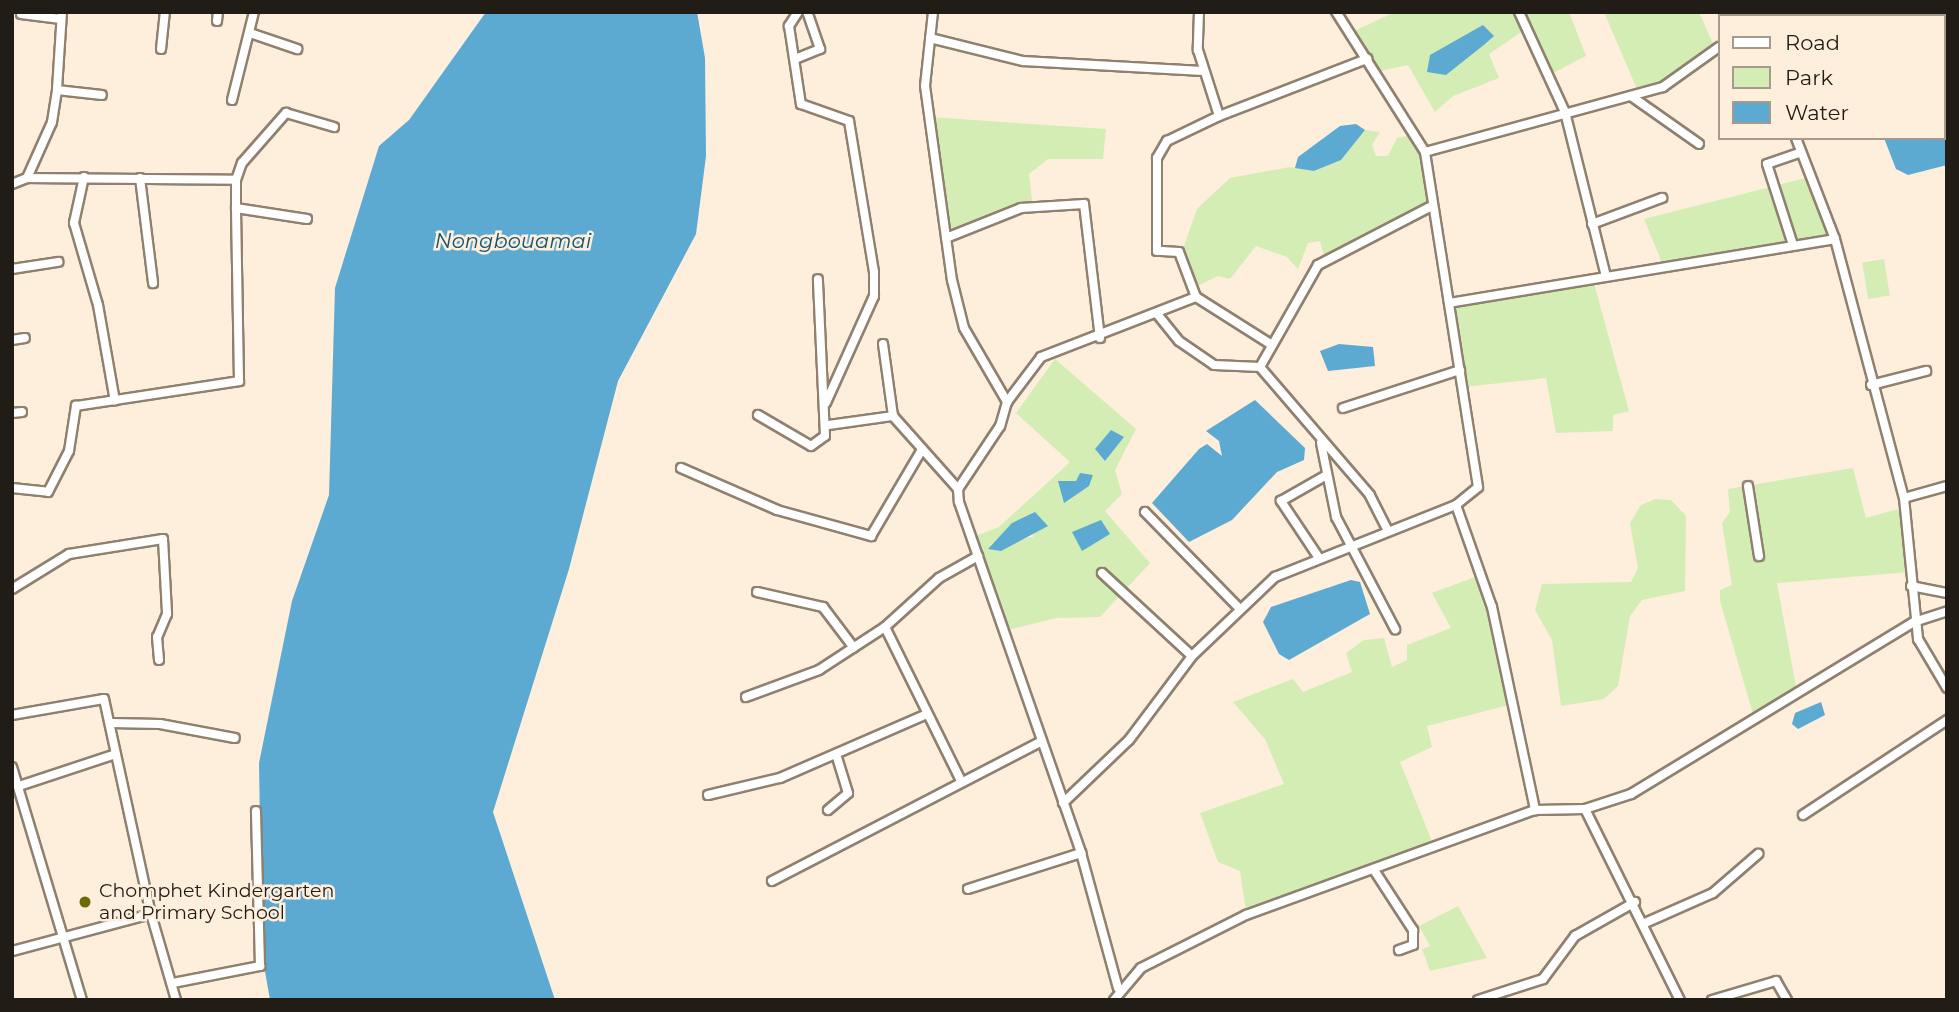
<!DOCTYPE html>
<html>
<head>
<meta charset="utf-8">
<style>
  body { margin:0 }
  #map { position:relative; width:1959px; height:1012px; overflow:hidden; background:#feeedc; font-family:Montserrat,sans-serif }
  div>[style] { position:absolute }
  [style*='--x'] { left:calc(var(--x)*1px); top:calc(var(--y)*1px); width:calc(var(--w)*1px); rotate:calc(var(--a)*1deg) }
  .green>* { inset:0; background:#d4edb4; transform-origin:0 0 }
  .water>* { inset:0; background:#5ca9d1 }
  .roads { filter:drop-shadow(2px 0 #8f806f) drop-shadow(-2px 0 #8f806f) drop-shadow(0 2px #8f806f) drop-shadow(0 -2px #8f806f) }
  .minor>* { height:8px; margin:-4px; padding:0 4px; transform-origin:4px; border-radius:4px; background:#fff }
  .dots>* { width:19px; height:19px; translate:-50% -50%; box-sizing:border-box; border:4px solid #feeedc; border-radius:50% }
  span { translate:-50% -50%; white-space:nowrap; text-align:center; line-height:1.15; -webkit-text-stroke:5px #feeedc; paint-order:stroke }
  .poi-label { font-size:19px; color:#221c16 }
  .left { translate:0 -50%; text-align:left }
  .water-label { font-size:21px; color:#185571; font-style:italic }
  .frame { position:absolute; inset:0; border:14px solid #221c16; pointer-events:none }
  .legend { position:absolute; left:1718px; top:14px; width:228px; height:126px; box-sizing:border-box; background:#feeedc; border:2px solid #a69a8d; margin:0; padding:9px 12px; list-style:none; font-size:21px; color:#221c16 }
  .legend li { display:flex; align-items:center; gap:14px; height:35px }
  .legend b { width:35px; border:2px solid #a69a8d }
</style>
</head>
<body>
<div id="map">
  <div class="green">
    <div style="clip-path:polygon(1395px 12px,1569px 12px,1586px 56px,1545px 77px,1527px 28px,1489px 54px,1499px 78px,1453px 96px,1435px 112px,1408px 65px,1376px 72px,1350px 33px)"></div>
    <div style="clip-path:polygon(1604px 12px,1699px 12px,1715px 48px,1663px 87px,1639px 94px)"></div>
    <div style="clip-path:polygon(929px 117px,1106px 129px,1103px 159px,1048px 159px,1029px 174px,1033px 208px,946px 238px)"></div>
    <div style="clip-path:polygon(1365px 130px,1380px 132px,1372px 145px,1376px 156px,1388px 156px,1397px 138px,1413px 135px,1419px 142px,1430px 207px,1325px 260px,1320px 241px,1308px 243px,1298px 269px,1287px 257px,1256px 246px,1230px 279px,1218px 276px,1193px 288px,1183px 249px,1197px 209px,1230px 178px,1290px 167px,1315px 171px,1341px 160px)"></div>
    <div style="clip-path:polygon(1810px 177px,1835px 239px,1665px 270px,1644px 219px)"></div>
    <div style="left:1884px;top:259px;width:37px;height:22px;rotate:81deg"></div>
    <div style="clip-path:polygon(1592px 276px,1629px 411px,1613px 415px,1613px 431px,1556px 433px,1546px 378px,1464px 387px,1449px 303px)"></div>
    <div style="clip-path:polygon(evenodd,1055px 359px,1136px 429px,1115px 470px,1122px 494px,1105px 511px,1150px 563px,1100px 617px,1056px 618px,1004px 631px,971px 538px,999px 527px,1070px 462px,1016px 413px,1055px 359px,1035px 512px,1033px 537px,989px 545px,1004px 537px,1035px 512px)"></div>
    <div style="clip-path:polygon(1853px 468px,1866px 518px,1905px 507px,1910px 572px,1777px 583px,1796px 687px,1753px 714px,1720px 601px,1720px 590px,1732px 585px,1722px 523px,1730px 512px,1728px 489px)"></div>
    <div style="clip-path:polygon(1656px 499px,1671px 500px,1686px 516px,1685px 591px,1642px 600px,1630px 616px,1618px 686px,1604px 699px,1561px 706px,1552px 640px,1535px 610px,1542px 584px,1631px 582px,1638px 568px,1630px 523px,1641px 505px)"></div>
    <div style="clip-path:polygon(1483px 574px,1513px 704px,1427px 726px,1432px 747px,1400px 762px,1433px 844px,1246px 911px,1240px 871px,1218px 862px,1200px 813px,1284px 784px,1265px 739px,1233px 702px,1293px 679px,1303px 692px,1352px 672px,1346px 653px,1364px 640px,1384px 638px,1392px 667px,1407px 660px,1407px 645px,1451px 628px,1432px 593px)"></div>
    <div style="clip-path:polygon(1458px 906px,1487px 958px,1430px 971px,1422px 949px,1430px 946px,1419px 926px)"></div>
  </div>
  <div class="water">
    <div style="clip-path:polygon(486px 12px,697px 12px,705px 58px,706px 156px,696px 234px,618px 381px,569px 569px,493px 812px,555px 1000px,270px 1000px,262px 954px,259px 763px,292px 601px,329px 495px,335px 288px,379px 146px,409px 120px)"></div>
    <div style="clip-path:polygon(1483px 25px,1494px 36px,1485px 44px,1446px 75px,1427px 72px,1430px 55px)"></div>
    <div style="clip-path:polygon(1944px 59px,1947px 165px,1908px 175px,1896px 169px,1884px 138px,1943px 138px)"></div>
    <div style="clip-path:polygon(1356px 124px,1365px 130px,1341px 160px,1314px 171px,1295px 168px,1298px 157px,1340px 126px)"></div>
    <div style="clip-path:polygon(1339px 344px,1373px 347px,1375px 366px,1328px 371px,1320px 351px)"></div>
    <div style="clip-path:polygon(1255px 400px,1305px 448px,1304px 460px,1277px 472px,1232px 520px,1189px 542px,1152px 503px,1199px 449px,1207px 444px,1222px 456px,1219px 441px,1206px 431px)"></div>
    <div style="clip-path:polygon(1111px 430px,1124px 437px,1105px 461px,1095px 449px)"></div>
    <div style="clip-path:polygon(1080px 473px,1093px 475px,1089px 486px,1064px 503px,1058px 481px,1076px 481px)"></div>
    <div style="clip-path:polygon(1035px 512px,1048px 526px,1001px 551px,988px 549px,1012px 523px)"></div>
    <div style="clip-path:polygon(1101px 520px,1110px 534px,1082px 551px,1072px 532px)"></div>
    <div style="clip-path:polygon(1351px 580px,1360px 582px,1370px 614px,1289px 660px,1279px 654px,1263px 622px,1271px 607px)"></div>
    <div style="clip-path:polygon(1821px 702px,1825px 715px,1798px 729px,1792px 724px,1795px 713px)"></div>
  </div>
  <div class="roads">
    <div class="minor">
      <div style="--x:62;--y:12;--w:78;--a:93.7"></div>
      <div style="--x:57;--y:90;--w:45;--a:6.3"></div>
      <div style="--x:798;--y:12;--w:17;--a:123"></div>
      <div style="--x:789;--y:26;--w:79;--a:81.3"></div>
      <div style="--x:801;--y:104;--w:51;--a:19.5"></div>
      <div style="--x:849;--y:121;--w:153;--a:80.6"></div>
      <div style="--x:874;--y:272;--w:24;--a:90"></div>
      <div style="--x:874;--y:296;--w:117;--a:114.2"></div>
      <div style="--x:933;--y:12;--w:74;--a:96.2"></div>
      <div style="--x:925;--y:86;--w:196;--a:82.1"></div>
      <div style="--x:952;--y:280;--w:49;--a:76"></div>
      <div style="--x:964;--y:328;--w:86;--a:59.8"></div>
      <div style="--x:1007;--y:402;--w:25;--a:106"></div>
      <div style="--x:1000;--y:426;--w:76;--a:123.7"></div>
      <div style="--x:958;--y:489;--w:13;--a:86"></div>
      <div style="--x:959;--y:502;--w:372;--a:70.8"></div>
      <div style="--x:1081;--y:853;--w:140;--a:74.7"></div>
      <div style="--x:1199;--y:12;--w:38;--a:92"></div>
      <div style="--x:1198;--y:50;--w:69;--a:72.3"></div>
      <div style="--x:1519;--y:12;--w:110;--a:65.3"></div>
      <div style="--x:1565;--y:112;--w:169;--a:76"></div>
      <div style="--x:1839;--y:12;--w:3;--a:0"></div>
      <div style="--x:21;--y:14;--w:40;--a:7.1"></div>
      <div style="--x:1801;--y:16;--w:13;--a:-18"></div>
      <div style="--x:217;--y:21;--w:9;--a:-84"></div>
      <div style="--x:250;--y:33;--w:50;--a:18.8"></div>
      <div style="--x:930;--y:38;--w:96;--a:13.9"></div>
      <div style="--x:1023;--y:61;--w:180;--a:3.2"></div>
      <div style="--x:161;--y:49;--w:37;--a:-84"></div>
      <div style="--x:795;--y:59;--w:27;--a:-22"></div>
      <div style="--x:820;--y:49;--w:39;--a:-109"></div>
      <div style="--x:1631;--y:96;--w:83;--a:35.2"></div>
      <div style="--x:232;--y:100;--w:91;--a:-76"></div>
      <div style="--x:1796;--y:138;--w:108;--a:68.9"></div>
      <div style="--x:1835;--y:239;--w:268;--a:75.1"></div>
      <div style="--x:1904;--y:498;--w:142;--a:84.3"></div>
      <div style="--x:1918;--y:639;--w:57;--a:59.4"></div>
      <div style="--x:1425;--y:152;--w:247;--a:-15.3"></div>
      <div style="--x:1663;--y:87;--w:69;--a:-35.5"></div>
      <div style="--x:84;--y:177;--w:47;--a:102.3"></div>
      <div style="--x:74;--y:223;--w:85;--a:73.7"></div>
      <div style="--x:98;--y:305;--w:97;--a:80"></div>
      <div style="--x:27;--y:178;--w:61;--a:-65.9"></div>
      <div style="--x:52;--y:122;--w:32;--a:-81"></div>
      <div style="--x:140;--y:178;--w:106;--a:82.9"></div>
      <div style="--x:12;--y:184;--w:16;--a:-22"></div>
      <div style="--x:27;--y:178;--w:209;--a:0.5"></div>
      <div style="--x:307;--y:219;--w:72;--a:-171.2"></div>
      <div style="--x:236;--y:208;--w:28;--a:-90"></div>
      <div style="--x:236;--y:180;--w:18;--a:-71"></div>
      <div style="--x:242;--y:163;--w:67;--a:-48.7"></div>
      <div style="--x:286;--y:113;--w:50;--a:16.3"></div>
      <div style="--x:1592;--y:224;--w:75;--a:-20.4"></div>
      <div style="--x:946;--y:238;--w:81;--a:-21.8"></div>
      <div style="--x:1021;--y:208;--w:63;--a:-3.6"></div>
      <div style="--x:1084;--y:204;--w:135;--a:83.2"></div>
      <div style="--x:1793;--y:245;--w:85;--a:-107.8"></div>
      <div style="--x:1767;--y:164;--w:36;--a:-19"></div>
      <div style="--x:12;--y:269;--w:47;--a:-8.7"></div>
      <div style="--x:1449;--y:303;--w:391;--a:-9.4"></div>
      <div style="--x:1158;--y:315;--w:33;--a:51"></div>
      <div style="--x:1179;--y:341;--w:42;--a:34.4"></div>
      <div style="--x:1214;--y:365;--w:46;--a:2.5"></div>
      <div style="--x:12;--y:340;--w:13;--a:-9"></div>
      <div style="--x:883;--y:344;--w:73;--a:82.1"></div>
      <div style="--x:893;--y:416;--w:98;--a:48.3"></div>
      <div style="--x:1272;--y:345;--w:90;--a:-147.7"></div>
      <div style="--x:1196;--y:297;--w:48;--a:-110.7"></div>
      <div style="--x:1179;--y:252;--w:22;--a:-177"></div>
      <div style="--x:1157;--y:251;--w:93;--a:-90"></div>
      <div style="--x:1157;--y:158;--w:20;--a:-60"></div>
      <div style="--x:1167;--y:141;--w:58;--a:-25.7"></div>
      <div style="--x:1219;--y:116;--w:159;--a:-21.1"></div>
      <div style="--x:1871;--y:385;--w:57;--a:-14.3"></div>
      <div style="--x:1007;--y:402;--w:56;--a:-52.9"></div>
      <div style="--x:1041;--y:357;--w:166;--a:-21.2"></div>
      <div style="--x:1343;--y:408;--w:123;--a:-18"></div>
      <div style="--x:12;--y:413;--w:10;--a:-6"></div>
      <div style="--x:758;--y:415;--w:61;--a:30.3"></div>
      <div style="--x:811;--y:446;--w:17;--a:-36"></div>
      <div style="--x:825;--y:436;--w:157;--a:-92.6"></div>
      <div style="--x:829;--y:425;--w:65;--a:-8"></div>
      <div style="--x:1321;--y:443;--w:76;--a:78.5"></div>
      <div style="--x:1336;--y:517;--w:127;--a:62.2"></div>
      <div style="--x:681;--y:468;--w:105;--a:23.6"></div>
      <div style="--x:777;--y:510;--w:98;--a:15.5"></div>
      <div style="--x:871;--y:536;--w:99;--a:-59.5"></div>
      <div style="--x:1748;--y:486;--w:71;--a:81.1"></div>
      <div style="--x:12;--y:488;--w:36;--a:6"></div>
      <div style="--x:48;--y:492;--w:46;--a:-62.9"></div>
      <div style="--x:69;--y:451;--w:46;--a:-81.2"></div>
      <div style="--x:76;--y:406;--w:165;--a:-8.7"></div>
      <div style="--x:239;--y:381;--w:173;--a:-91"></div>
      <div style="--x:1904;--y:498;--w:45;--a:-15.6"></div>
      <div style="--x:1456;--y:505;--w:108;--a:70.6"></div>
      <div style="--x:1492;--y:607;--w:208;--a:78"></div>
      <div style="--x:1145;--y:512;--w:134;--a:45.6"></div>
      <div style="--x:1387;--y:529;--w:38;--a:-117"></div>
      <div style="--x:1370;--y:495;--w:169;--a:-130.7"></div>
      <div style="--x:1260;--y:367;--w:117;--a:-60.4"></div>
      <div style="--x:1318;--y:265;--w:126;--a:-27.4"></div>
      <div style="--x:1319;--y:558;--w:69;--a:-123.7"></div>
      <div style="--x:1281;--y:501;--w:51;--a:-29.6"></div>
      <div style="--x:1102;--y:573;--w:122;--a:42.7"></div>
      <div style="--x:1911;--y:586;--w:37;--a:11"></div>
      <div style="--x:12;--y:589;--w:67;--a:-31.6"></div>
      <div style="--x:69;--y:554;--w:95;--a:-9.1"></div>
      <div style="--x:163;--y:539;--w:75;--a:86.9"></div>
      <div style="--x:167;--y:614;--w:25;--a:113"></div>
      <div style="--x:157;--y:637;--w:23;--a:85"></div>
      <div style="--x:757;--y:592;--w:68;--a:12.8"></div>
      <div style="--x:823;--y:607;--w:51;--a:52.9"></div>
      <div style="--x:885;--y:627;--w:172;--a:63.7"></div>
      <div style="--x:746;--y:697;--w:78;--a:-20.3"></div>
      <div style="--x:819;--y:670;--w:79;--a:-33.1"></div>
      <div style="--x:885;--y:627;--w:73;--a:-42.2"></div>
      <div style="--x:939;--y:578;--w:45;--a:-29.4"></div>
      <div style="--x:12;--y:715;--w:93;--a:-9.9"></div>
      <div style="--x:104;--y:699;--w:220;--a:77.7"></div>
      <div style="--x:111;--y:723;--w:49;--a:1.2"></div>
      <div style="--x:160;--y:724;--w:76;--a:10.6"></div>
      <div style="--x:12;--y:767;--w:243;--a:73.3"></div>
      <div style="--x:19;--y:786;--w:102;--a:-18.3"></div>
      <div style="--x:708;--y:795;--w:74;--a:-13.3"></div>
      <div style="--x:780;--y:778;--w:160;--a:-23.5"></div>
      <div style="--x:1063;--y:803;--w:91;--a:-43.7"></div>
      <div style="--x:1129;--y:740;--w:105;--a:-53.1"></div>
      <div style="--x:1192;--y:656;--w:115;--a:-43.6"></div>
      <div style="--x:1275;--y:577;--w:195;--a:-21.7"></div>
      <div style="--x:1456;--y:505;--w:28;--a:-39"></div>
      <div style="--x:1478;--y:487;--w:339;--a:-99"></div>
      <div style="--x:1425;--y:152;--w:166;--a:-122.4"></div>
      <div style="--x:1585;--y:809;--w:213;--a:63.6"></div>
      <div style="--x:828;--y:810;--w:26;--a:-40"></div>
      <div style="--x:848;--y:793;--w:41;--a:-107.1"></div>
      <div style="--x:1803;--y:815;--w:173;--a:-33.4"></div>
      <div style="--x:1374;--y:870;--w:72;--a:57"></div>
      <div style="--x:1413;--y:930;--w:15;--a:90"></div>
      <div style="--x:1413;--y:945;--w:15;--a:160"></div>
      <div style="--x:772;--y:881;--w:304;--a:-27.4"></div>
      <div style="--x:968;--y:889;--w:119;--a:-17.7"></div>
      <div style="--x:151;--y:914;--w:90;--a:73.8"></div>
      <div style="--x:1645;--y:923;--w:74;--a:-23.8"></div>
      <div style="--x:1713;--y:893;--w:60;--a:-40.9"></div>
      <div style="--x:12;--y:951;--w:144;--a:-14.9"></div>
      <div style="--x:173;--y:983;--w:89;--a:-11.1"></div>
      <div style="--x:260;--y:966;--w:155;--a:-91.5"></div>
      <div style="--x:1114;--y:1000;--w:42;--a:-49.8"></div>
      <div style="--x:1141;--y:968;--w:118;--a:-26.8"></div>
      <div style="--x:1246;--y:915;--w:307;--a:-20"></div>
      <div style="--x:1535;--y:810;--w:50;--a:-1.1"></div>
      <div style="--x:1585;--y:809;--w:48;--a:-18.1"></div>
      <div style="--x:1631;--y:794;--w:331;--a:-31.3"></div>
      <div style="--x:1914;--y:622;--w:35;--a:-18"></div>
      <div style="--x:1478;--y:1000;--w:68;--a:-17.9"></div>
      <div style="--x:1543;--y:979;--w:54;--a:-53.3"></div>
      <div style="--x:1575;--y:936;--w:69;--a:-29.5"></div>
      <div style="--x:1712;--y:1000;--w:67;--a:-16.5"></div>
      <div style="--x:1776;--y:981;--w:22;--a:60"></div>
    </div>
  </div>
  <div class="dots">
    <div style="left:85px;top:902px;background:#6c6a05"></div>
  </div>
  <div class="poi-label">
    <span class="left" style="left:99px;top:902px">Chomphet Kindergarten<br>and Primary School</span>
  </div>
  <div class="water-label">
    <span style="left:513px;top:241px">Nongbouamai</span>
  </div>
  <div class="frame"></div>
  <ul class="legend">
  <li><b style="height:9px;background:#fff"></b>Road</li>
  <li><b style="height:19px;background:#d4edb4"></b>Park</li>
  <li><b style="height:19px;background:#5ca9d1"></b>Water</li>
  </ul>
</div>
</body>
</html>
